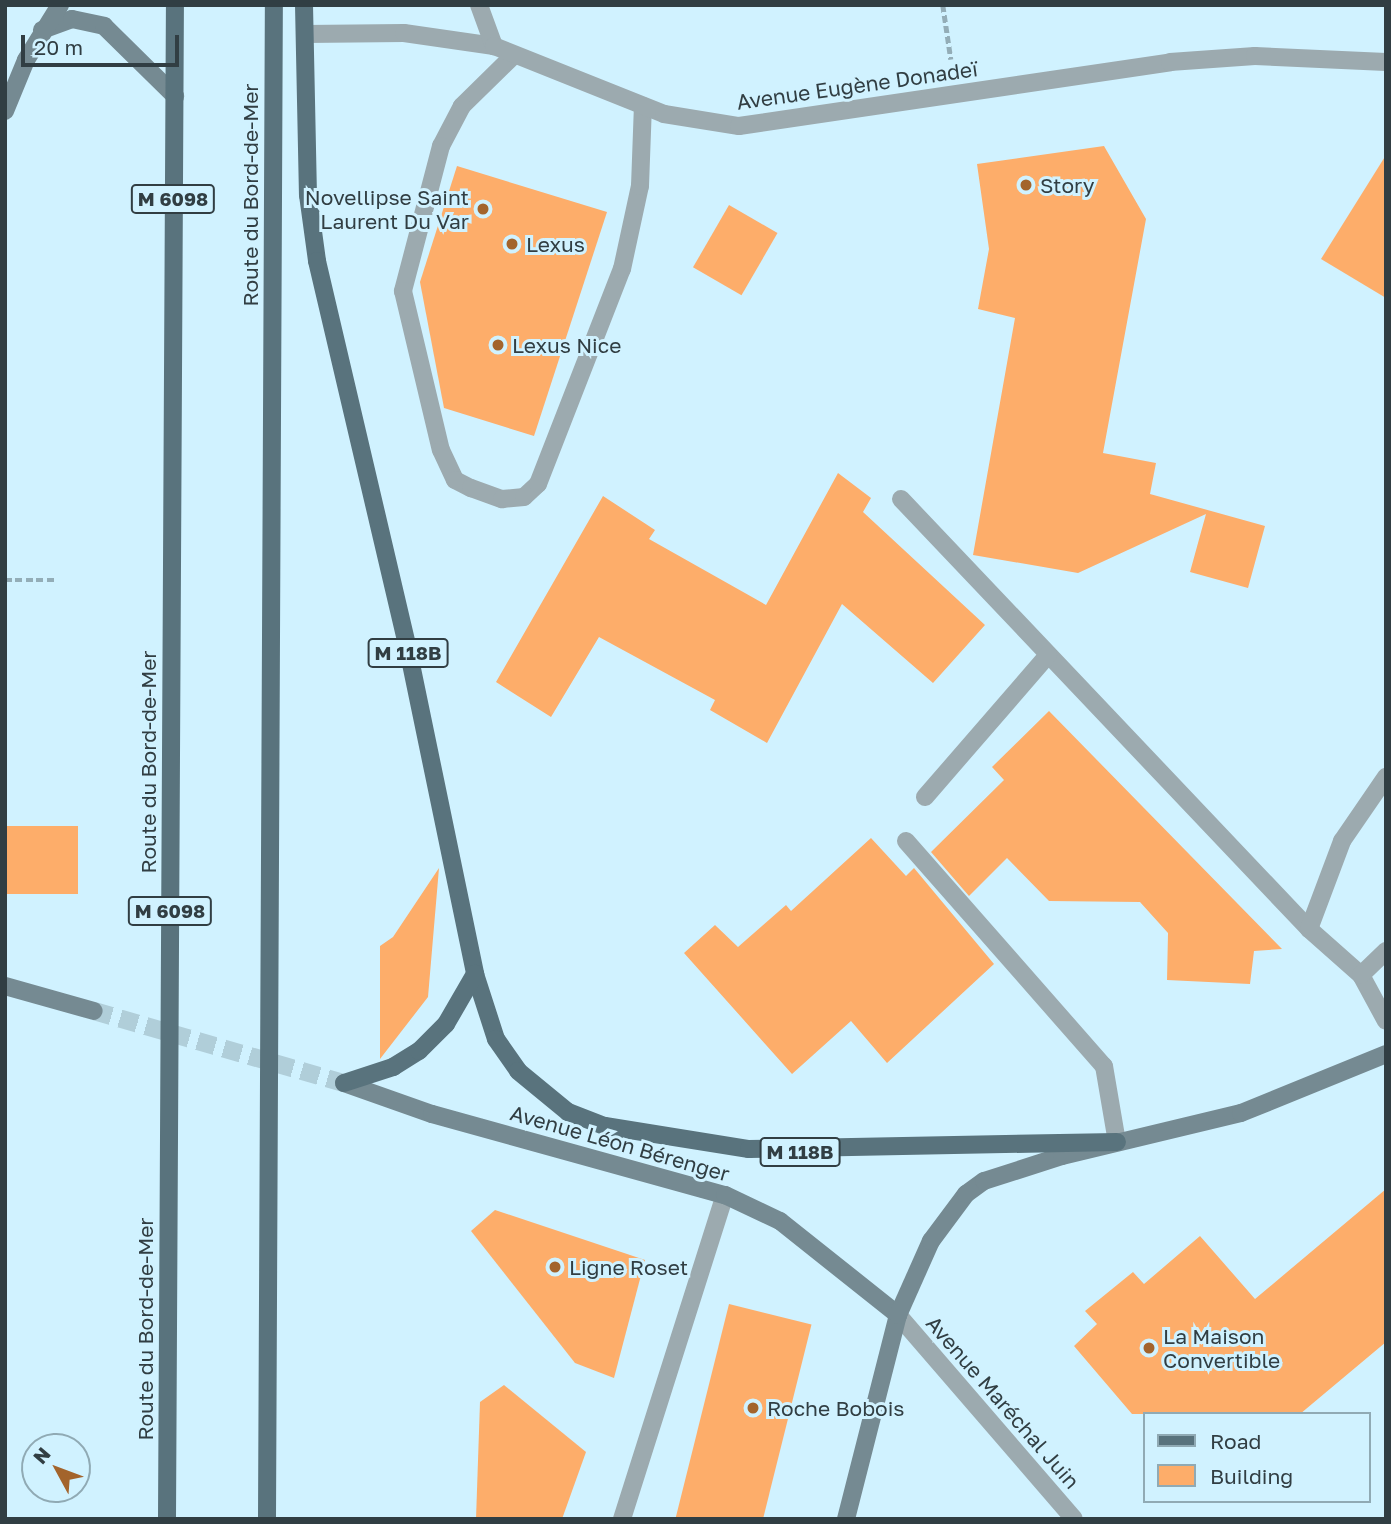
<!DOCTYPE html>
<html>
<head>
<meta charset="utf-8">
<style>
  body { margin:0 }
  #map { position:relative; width:1391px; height:1524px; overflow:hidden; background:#d0f2ff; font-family:"Golos Text",sans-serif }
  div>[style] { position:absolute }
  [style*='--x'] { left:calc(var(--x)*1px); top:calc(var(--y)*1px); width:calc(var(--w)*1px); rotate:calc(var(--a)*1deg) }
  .building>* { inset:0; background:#fdad6a; transform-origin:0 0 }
  .secondary-tunnel>* { height:18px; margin-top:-9px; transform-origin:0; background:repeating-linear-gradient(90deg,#b0ced9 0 18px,transparent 0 27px) }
  .path>* { height:4.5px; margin-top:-2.25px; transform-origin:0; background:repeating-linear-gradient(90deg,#93adb7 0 7px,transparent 0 10.5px) }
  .lane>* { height:18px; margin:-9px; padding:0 9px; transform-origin:9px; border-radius:9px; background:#9caaaf }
  .street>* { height:18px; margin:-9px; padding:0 9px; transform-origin:9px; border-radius:9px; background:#9caaaf }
  .secondary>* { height:18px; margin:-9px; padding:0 9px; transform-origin:9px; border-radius:9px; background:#758a92 }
  .primary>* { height:18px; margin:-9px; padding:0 9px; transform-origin:9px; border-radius:9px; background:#59737d }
  .dots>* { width:19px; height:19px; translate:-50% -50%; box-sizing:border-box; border:4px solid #d0f2ff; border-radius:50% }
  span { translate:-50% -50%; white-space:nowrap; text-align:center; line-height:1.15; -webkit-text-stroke:6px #d0f2ff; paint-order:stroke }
  .shield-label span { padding:2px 5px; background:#d0f2ff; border:2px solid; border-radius:5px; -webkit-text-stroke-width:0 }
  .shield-label { font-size:19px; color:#313e43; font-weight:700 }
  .street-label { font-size:21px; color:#313e43 }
  .poi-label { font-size:21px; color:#313e43 }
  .left { translate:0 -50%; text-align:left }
  .right { translate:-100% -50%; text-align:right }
  .frame { position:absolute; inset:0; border:7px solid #313e43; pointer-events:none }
  .legend { position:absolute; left:1143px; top:1412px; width:228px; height:91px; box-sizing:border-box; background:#d0f2ff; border:2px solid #90aab4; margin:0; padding:9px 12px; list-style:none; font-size:21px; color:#313e43 }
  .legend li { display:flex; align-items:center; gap:14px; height:35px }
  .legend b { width:35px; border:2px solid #90aab4 }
  .north { position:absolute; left:21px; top:1433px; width:70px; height:70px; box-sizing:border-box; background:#d0f2ff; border:2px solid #90aab4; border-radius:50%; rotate:311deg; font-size:19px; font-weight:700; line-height:28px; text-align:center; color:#313e43 }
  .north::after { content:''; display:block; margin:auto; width:24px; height:32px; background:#a3642c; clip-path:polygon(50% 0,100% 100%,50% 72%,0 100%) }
  .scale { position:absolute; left:21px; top:35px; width:158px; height:32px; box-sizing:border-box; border:4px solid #313e43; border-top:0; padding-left:9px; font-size:21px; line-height:24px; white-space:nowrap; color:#313e43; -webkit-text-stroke:5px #d0f2ff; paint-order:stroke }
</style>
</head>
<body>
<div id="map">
  <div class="building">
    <div style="clip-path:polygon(1104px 146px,1146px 219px,1103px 453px,1156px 463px,1150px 494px,1265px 526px,1248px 588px,1190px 572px,1206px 514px,1078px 573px,973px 555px,1015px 318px,978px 309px,989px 249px,977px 164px)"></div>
    <div style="clip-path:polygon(1386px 155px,1386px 298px,1321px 259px)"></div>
    <div style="clip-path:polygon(457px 166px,607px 212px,534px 436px,444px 408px,420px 282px)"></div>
    <div style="left:729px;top:205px;width:56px;height:72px;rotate:30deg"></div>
    <div style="clip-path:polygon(838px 473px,871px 498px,863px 512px,985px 625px,933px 683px,842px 604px,767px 743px,710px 710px,715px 700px,599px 637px,551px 717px,496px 682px,603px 496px,655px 530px,649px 539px,766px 605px)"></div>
    <div style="clip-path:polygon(1049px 711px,1282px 949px,1254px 951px,1250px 984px,1167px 980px,1168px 933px,1140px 902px,1049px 901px,1007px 858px,969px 896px,931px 852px,1004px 780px,992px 767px)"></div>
    <div style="left:5px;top:826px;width:73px;height:68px"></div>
    <div style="clip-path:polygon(871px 838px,906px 876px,914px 868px,994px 964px,887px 1063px,851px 1021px,792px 1074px,684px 953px,715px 925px,738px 947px,786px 905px,791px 911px)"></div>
    <div style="clip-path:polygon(439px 868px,428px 997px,380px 1059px,380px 946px,393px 937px)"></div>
    <div style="clip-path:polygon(1386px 1189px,1386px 1342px,1300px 1414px,1132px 1414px,1074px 1346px,1097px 1324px,1085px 1311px,1133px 1272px,1144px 1284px,1200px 1236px,1255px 1299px)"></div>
    <div style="clip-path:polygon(495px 1210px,645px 1260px,614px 1378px,575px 1363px,471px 1231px)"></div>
    <div style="left:729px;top:1304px;width:85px;height:222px;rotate:14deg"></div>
    <div style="clip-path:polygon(504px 1385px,586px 1452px,562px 1519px,476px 1519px,480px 1402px)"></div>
  </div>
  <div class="secondary-tunnel">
    <div style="--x:94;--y:1011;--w:260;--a:16.1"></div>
  </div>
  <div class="path">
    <div style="--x:943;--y:5;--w:55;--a:81.6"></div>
    <div style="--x:5;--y:580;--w:49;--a:0"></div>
  </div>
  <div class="lane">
    <div style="--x:305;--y:34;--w:99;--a:-0.6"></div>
    <div style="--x:404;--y:33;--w:91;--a:8.2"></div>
    <div style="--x:514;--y:55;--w:73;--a:135.6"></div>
    <div style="--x:462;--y:106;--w:45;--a:117.7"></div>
    <div style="--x:441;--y:146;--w:150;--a:104.7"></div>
    <div style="--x:403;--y:291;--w:163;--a:76.6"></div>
    <div style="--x:441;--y:450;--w:33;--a:65"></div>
    <div style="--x:455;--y:480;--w:18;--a:27"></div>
    <div style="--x:471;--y:488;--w:33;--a:20"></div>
    <div style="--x:502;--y:499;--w:22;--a:-5"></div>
    <div style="--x:524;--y:497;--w:19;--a:-43"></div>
    <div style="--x:538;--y:484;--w:231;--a:-68.7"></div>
    <div style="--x:622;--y:269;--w:85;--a:-77.8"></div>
    <div style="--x:640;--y:186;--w:80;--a:-87.9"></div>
    <div style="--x:901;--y:499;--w:593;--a:46.5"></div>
    <div style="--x:1309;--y:929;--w:69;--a:41.5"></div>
    <div style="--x:1361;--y:975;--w:52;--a:61.5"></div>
    <div style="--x:925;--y:797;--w:188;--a:-49.1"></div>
    <div style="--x:906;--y:841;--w:300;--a:48.7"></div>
    <div style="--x:1104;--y:1066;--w:77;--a:80.3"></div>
    <div style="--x:1309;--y:929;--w:94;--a:-69.4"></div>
    <div style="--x:1342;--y:841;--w:78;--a:-55.5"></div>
    <div style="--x:1361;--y:975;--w:35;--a:-44"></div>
    <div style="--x:622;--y:1519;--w:340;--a:-72.4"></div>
  </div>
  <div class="street">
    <div style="--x:479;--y:5;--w:44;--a:69.9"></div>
    <div style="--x:494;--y:46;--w:183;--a:21.8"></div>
    <div style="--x:664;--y:114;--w:76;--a:9.1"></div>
    <div style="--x:739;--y:126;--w:436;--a:-8.4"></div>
    <div style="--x:1170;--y:62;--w:85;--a:-4"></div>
    <div style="--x:1255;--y:56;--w:131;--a:2.6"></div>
    <div style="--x:898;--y:1315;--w:269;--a:49.2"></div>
  </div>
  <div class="secondary">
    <div style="--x:42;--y:30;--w:32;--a:-20"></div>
    <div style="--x:72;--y:19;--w:33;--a:12"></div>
    <div style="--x:104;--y:26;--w:100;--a:44.6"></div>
    <div style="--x:5;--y:111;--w:55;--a:-67.6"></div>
    <div style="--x:26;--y:60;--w:65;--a:-58.3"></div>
    <div style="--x:5;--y:986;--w:92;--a:15.7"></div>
    <div style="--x:344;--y:1083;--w:93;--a:19.4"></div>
    <div style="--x:432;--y:1114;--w:304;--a:15.5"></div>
    <div style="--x:725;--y:1195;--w:61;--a:25.3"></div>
    <div style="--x:780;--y:1221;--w:151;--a:38.5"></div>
    <div style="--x:846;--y:1519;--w:211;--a:-75.7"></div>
    <div style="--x:898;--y:1315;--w:81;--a:-66"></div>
    <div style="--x:931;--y:1241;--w:59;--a:-53.3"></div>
    <div style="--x:966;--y:1194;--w:22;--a:-36"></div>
    <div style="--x:984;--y:1181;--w:82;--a:-17.8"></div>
    <div style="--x:1062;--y:1156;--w:184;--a:-13.5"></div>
    <div style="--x:1241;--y:1113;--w:157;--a:-22.1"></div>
  </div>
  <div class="primary">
    <div style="--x:304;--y:5;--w:190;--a:88.8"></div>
    <div style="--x:308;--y:195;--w:67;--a:82.2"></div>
    <div style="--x:317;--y:261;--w:409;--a:76.8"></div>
    <div style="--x:410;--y:659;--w:322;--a:78.3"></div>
    <div style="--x:475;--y:974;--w:68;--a:72.1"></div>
    <div style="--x:496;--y:1039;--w:39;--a:55"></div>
    <div style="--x:518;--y:1071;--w:65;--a:39.4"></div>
    <div style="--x:568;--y:1112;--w:40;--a:21"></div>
    <div style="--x:605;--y:1126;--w:146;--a:9.1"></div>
    <div style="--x:749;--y:1149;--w:368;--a:-1.1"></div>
    <div style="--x:344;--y:1083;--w:52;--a:-18.1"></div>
    <div style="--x:393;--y:1067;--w:31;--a:-32"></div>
    <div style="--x:419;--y:1051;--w:38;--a:-45"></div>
    <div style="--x:446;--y:1024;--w:58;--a:-59.9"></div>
    <div style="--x:167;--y:1519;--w:1514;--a:-89.7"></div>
    <div style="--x:267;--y:1519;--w:1514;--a:-89.74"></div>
  </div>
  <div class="dots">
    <div style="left:1026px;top:185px;background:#a3642c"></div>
    <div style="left:483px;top:209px;background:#a3642c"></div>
    <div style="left:512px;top:244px;background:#a3642c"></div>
    <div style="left:498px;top:345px;background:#a3642c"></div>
    <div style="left:555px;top:1267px;background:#a3642c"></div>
    <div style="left:1149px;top:1348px;background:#a3642c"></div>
    <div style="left:753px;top:1408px;background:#a3642c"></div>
  </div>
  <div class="shield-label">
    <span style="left:173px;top:199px">M 6098</span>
    <span style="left:408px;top:653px">M 118B</span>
    <span style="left:170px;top:911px">M 6098</span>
    <span style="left:800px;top:1152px">M 118B</span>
  </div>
  <div class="street-label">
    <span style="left:857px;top:85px;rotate:-8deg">Avenue Eugène Donadeï</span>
    <span style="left:250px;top:195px;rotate:-90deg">Route du Bord-de-Mer</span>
    <span style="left:148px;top:762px;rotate:-90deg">Route du Bord-de-Mer</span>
    <span style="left:620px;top:1143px;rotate:16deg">Avenue Léon Bérenger</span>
    <span style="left:145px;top:1329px;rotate:-90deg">Route du Bord-de-Mer</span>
    <span style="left:1003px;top:1402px;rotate:49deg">Avenue Maréchal Juin</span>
  </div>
  <div class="poi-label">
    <span class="left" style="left:1040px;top:185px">Story</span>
    <span class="right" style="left:469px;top:209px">Novellipse Saint<br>Laurent Du Var</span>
    <span class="left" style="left:526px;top:244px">Lexus</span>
    <span class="left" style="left:512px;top:345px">Lexus Nice</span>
    <span class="left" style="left:569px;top:1267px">Ligne Roset</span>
    <span class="left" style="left:1163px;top:1348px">La Maison<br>Convertible</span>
    <span class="left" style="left:767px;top:1408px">Roche Bobois</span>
  </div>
  <div class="frame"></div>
  <ul class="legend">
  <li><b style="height:9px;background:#59737d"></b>Road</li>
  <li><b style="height:19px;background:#fdad6a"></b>Building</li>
  </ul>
  <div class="north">N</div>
  <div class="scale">20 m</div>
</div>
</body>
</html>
